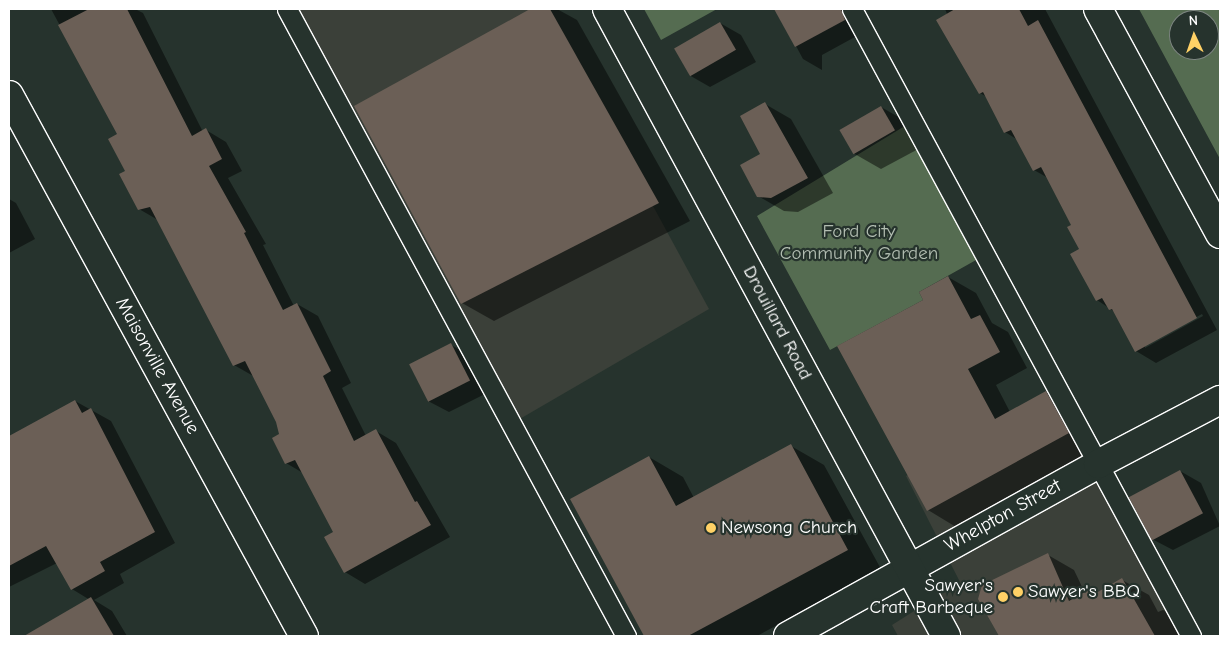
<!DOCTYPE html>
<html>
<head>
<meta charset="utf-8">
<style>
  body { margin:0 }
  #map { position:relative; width:1229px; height:645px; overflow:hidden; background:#26332d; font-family:"Comic Neue",sans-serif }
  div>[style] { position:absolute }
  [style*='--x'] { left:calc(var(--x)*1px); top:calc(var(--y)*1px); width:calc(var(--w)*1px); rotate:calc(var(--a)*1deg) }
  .built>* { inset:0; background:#3b4039 }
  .green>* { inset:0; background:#556c51 }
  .shadow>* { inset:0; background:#0007 }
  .building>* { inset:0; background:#6b5f56; transform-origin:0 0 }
  .roads { filter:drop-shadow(1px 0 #fff) drop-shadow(-1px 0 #fff) drop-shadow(0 1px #fff) drop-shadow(0 -1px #fff) }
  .lane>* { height:19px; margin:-9.5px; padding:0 9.5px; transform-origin:9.5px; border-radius:9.5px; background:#26332d }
  .street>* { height:28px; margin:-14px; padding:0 14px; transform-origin:14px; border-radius:14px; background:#26332d }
  .secondary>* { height:28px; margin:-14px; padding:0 14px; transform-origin:14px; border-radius:14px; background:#26332d }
  .dots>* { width:14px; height:14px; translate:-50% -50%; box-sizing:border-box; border:2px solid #26332d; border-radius:50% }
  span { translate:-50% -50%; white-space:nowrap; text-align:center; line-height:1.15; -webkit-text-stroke:4.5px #26332d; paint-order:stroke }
  .park-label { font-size:19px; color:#b2bdb1 }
  .street-label { font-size:19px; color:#fff }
  .poi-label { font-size:19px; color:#fff }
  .left { translate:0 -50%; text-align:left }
  .right { translate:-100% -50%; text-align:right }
  .frame { position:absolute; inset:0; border:10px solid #fff; pointer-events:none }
  .north { position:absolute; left:1169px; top:10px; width:50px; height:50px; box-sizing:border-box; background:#26332d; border:1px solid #7d8581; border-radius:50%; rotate:357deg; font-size:14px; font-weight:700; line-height:20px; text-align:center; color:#fff }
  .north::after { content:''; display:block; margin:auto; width:18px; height:22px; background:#ffd166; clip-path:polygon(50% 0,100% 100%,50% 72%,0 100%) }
</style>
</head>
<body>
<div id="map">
  <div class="built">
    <div style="clip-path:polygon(296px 9px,546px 9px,709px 309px,518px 420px)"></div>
    <div style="clip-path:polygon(1058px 391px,1198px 636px,898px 636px,892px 625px,960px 582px,906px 476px)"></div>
  </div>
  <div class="green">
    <div style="clip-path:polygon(644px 9px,717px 9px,661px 40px)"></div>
    <div style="clip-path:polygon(evenodd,1139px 9px,1220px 9px,1220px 159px,1139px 9px,1179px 20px,1209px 20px,1209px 50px,1179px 50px,1179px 20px)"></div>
    <div style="clip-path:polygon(913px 121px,985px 255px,919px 292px,923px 300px,830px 350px,757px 216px)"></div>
  </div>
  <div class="shadow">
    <div style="clip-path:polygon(51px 9px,135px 9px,143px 13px,203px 132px,206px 130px,226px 142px,242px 171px,228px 178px,266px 244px,263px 245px,294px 306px,297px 304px,318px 316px,351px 383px,342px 388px,366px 436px,376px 431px,396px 443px,450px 537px,365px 584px,345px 572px,335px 533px,303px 473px,286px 463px,277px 421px,255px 377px,234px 365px,158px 220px,139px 209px,119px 134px)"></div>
    <div style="clip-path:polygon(533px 9px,557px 9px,577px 20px,690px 221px,494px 321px,462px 303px,356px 106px)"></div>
    <div style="clip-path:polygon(776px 9px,852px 9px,864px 32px,822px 55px,822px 70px,803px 59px)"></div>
    <div style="clip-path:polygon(evenodd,945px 9px,1045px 9px,1217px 330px,1156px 363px,1136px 351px,1115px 312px,1097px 300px,1072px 226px,1048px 178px,1034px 170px,1018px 140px,1005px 132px,987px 97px,980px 93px,945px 9px,1202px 314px,1203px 316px,1145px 348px,1145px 345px,1202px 314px)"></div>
    <div style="clip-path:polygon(720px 23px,741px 35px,756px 62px,710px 87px,689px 75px)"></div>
    <div style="clip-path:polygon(765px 104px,791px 119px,833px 193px,798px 212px,784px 211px,758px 196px)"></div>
    <div style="clip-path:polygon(881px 107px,909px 123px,922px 147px,881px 169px,853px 153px)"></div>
    <div style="clip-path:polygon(9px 199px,16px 203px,35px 239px,9px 253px)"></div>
    <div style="clip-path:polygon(948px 277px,976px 293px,992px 323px,1008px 332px,1027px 368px,996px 385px,1010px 412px,1046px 392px,1074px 409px,1096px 450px,956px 527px,928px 510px,925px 301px)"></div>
    <div style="clip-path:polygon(451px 345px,471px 356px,489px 392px,449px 412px,428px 401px)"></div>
    <div style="clip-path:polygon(75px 401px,111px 421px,175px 543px,120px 574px,124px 583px,94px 600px,112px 611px,127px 636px,26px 636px,90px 600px,72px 589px,57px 563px,9px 587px,9px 437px)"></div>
    <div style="clip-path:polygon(791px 446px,824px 465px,881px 569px,757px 636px,645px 636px,571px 500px,649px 457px,683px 477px,694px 498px)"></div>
    <div style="clip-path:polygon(1180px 471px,1201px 483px,1220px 526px,1173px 550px,1152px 539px)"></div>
    <div style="clip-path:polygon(1048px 555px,1074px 570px,1085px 593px,1094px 595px,1122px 580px,1149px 595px,1158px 612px,1163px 610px,1190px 625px,1196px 636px,1000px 636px,979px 599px)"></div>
  </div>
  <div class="building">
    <div style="clip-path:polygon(89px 9px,127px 9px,192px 136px,206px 128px,222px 159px,209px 166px,246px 232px,244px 233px,283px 310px,297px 303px,331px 371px,323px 376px,354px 441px,376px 429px,415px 502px,417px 501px,431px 525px,344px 573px,324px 537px,333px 532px,295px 460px,285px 464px,272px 438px,279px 434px,276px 422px,245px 361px,233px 366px,150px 207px,138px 210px,119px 174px,125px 171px,108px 139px,117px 134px,58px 25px)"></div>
    <div style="clip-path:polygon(530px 9px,550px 9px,659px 203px,461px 304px,354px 106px)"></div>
    <div style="clip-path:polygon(774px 9px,841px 9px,845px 20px,795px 47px)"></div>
    <div style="clip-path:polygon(955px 9px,1019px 9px,1028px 26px,1038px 20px,1197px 318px,1135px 352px,1112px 309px,1109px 310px,1102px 298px,1096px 301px,1070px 254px,1079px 249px,1067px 227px,1071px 225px,1041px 167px,1033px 171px,1011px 130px,1004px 133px,983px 92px,979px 94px,936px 20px)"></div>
    <div style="left:720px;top:22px;width:32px;height:53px;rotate:60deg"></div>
    <div style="clip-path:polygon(765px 102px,808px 178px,771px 198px,757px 197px,740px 165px,760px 154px,740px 116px)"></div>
    <div style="left:881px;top:106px;width:28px;height:48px;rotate:60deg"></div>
    <div style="clip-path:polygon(948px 276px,971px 319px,980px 315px,1000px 352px,968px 369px,995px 419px,1046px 391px,1069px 433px,927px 511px,837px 346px,923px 300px,919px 292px)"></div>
    <div style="left:451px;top:343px;width:42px;height:47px;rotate:63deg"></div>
    <div style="clip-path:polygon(75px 400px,82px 413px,91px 408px,155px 532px,100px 562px,105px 571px,71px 590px,46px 546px,9px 566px,9px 436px)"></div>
    <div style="clip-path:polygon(791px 444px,848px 550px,688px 636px,644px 636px,570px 499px,649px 456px,676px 506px)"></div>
    <div style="left:1180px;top:470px;width:49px;height:58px;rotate:62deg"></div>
    <div style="clip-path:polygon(1048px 553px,1069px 601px,1088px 590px,1091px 596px,1122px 578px,1155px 636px,999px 636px,978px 599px,982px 585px)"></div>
    <div style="clip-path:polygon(91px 597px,114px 636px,24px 636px)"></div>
  </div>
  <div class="roads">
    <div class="lane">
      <div style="--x:287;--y:9;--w:713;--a:61.6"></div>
      <div style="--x:852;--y:9;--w:713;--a:61.6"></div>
    </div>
    <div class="street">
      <div style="--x:1098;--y:9;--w:256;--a:61.5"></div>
      <div style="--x:9;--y:95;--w:616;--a:61.4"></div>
      <div style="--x:788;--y:636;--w:355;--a:-29"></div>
      <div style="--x:1098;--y:464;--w:138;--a:-27.7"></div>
    </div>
    <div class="secondary">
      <div style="--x:607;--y:9;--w:713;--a:61.6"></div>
    </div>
  </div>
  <div class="dots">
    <div style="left:711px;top:528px;background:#ffd166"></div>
    <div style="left:1018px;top:592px;background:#ffd166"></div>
    <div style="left:1003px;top:597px;background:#ffd166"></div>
  </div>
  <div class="park-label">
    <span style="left:859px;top:243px">Ford City<br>Community Garden</span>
  </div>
  <div class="street-label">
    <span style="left:777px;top:323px;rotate:62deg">Drouillard Road</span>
    <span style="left:157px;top:366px;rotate:61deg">Maisonville Avenue</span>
    <span style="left:1003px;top:516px;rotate:-29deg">Whelpton Street</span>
  </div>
  <div class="poi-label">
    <span class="left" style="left:721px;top:528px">Newsong Church</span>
    <span class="right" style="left:993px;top:597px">Sawyer's<br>Craft Barbeque</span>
    <span class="left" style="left:1028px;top:592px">Sawyer's BBQ</span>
  </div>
  <div class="frame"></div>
  <div class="north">N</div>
</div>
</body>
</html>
